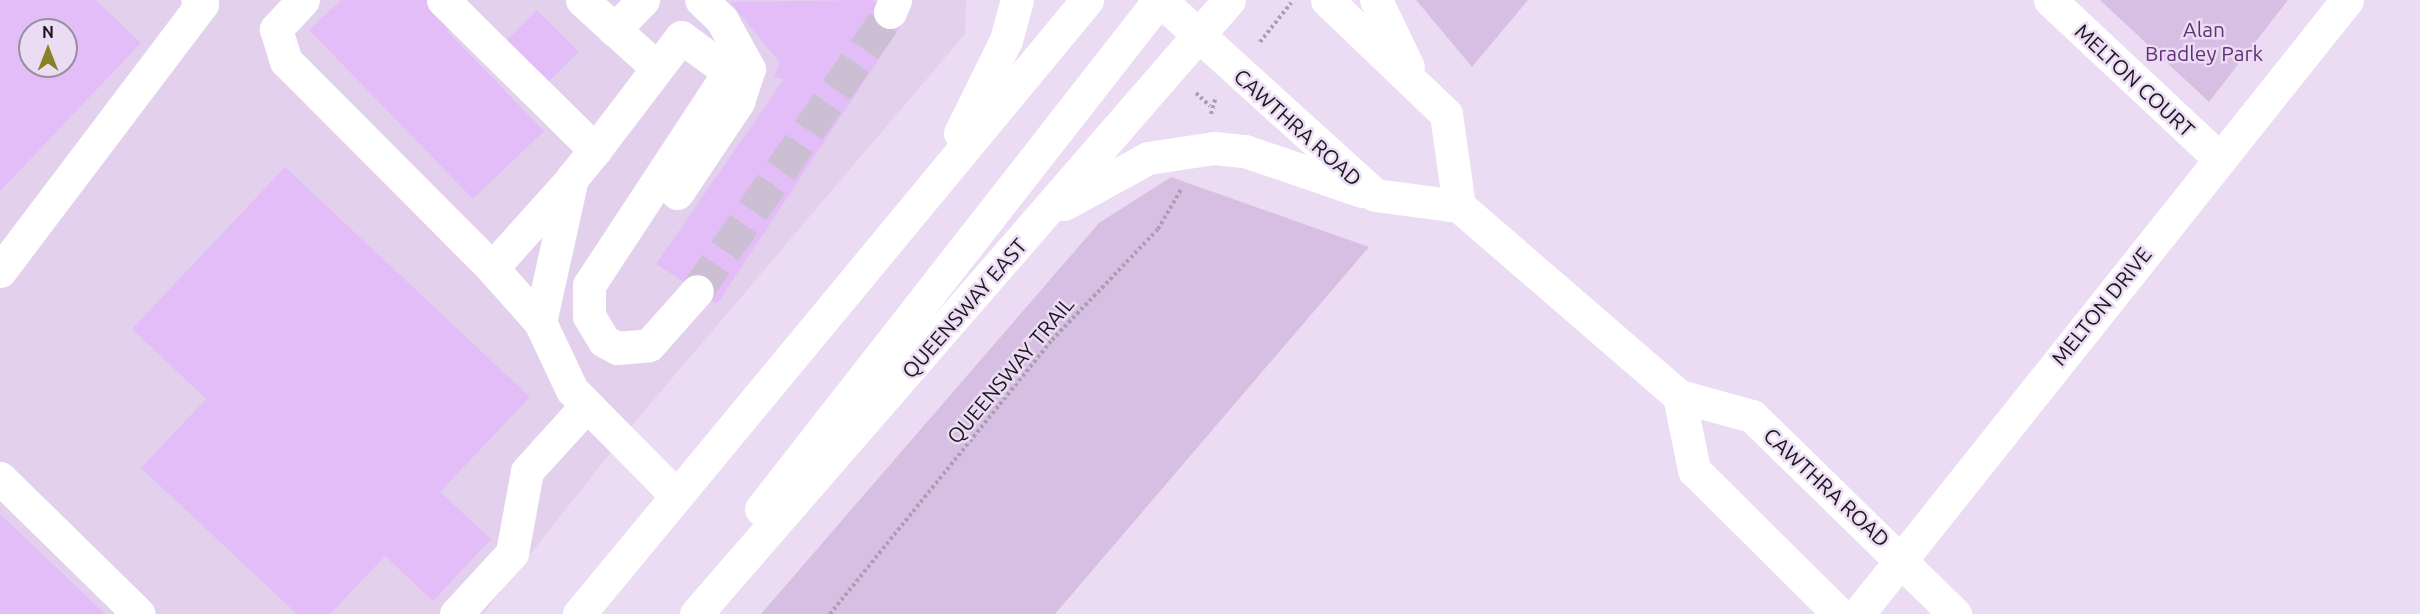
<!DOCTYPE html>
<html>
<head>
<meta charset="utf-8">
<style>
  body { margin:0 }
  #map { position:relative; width:2420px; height:614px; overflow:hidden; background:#ebdcf3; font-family:Ubuntu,sans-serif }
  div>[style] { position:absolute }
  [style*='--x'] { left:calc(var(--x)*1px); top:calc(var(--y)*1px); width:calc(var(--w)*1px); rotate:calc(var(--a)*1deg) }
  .built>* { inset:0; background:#e2d0ed }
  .green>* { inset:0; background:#d7bfe4 }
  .building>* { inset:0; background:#e3bdf8; transform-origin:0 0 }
  .minor-tunnel>* { height:33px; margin-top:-16.5px; transform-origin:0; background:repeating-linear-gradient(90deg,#ccbed3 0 33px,transparent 0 49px) }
  .path>* { height:4px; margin-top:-2px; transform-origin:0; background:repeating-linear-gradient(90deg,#aa9eb0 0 3px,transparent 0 6px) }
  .minor>* { height:33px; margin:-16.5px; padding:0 16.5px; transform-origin:16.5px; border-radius:16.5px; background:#fff }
  .major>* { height:33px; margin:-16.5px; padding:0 16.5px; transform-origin:16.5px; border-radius:16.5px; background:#fff }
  span { translate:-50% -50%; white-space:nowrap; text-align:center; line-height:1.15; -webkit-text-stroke:5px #ebdcf3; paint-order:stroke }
  .park-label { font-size:21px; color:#603176 }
  .street-label { font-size:21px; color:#1b161e }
  .north { position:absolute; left:18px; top:18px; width:60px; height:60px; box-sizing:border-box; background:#ebdcf3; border:2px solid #988d9e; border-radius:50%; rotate:0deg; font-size:16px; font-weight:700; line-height:24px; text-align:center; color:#1b161e }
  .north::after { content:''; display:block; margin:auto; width:21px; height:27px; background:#898027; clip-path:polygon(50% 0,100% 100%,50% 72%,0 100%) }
</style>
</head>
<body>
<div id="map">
  <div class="built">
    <div style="clip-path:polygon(evenodd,0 0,966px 0,965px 34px,634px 423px,483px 614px,0 614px,0 0,30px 30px,66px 30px,66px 66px,30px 66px,30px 30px)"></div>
  </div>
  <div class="green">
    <div style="clip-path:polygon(1416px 0,1528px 0,1472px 67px)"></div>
    <div style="clip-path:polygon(2100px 0,2288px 0,2209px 102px)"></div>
    <div style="clip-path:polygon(1171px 177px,1369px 247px,1055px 614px,761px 614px,1099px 223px)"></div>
  </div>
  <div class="building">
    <div style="clip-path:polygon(evenodd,0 0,96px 0,141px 43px,0 191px,0 0,30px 30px,66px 30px,66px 66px,30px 66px,30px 30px)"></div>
    <div style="clip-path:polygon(341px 0,435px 0,456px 22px,447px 31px,544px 131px,473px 199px,309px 30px)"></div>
    <div style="clip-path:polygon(872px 0,904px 21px,717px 304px,656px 264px,784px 79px,774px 77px,780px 63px,730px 2px)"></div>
    <div style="left:537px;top:10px;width:59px;height:43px;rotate:45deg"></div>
    <div style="clip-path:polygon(285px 167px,530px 397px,440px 492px,491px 539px,433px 601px,385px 556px,330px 614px,297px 614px,141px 468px,206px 399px,132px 329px)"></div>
    <div style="clip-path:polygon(0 514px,105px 614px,0 614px)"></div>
  </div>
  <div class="minor-tunnel">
    <div style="--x:697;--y:291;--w:339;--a:-55.3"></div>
  </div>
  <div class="path">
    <div style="--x:1260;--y:42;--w:50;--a:-51.5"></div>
    <div style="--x:1196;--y:93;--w:19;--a:43"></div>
    <div style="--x:1211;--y:114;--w:18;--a:-74"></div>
    <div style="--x:830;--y:614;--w:353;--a:-51"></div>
    <div style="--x:1052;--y:340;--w:153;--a:-46.3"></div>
    <div style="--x:1158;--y:229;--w:48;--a:-59.7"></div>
  </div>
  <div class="minor">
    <div style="--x:303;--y:0;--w:40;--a:133"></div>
    <div style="--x:276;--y:29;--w:34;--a:73"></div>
    <div style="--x:286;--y:61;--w:292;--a:45.1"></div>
    <div style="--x:492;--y:268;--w:72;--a:48.4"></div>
    <div style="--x:540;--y:322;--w:75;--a:64.8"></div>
    <div style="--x:572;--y:390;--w:145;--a:45.3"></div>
    <div style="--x:443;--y:0;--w:214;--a:44.6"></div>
    <div style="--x:595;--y:150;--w:36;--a:129"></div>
    <div style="--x:572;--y:178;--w:148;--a:102.5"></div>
    <div style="--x:582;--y:0;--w:101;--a:42.2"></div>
    <div style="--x:2050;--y:0;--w:233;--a:43.1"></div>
    <div style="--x:890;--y:12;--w:13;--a:-67"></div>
    <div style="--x:614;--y:30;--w:42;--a:-46"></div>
    <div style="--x:595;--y:150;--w:142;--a:-52.7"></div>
    <div style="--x:681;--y:37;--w:59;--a:36.1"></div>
    <div style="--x:729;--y:72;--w:255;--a:123.3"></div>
    <div style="--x:589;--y:285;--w:31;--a:90"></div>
    <div style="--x:589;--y:316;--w:29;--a:59"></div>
    <div style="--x:604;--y:341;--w:15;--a:28"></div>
    <div style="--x:617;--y:348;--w:32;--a:-5"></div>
    <div style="--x:649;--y:345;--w:72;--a:-48.4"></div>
    <div style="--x:677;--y:193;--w:110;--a:-56.2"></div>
    <div style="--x:738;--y:102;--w:35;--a:-72"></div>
    <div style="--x:749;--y:69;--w:56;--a:-118.9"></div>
    <div style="--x:722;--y:20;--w:29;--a:-136"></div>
    <div style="--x:492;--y:268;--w:118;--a:-48.1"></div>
    <div style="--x:0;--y:271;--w:335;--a:-52.9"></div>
    <div style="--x:202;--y:4;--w:6;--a:-141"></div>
    <div style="--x:0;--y:478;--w:194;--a:44.4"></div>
    <div style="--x:456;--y:614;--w:83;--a:-47.4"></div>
    <div style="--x:512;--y:553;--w:83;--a:-79.6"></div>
    <div style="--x:527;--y:471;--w:89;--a:-47.7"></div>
    <div style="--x:1858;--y:614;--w:785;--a:-51.47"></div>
  </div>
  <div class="major">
    <div style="--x:1160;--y:0;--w:290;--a:42.2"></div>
    <div style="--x:1375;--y:195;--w:85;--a:7.5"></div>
    <div style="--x:1459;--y:206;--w:291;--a:40.8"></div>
    <div style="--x:1679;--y:396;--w:76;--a:15.3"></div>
    <div style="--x:1752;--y:416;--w:284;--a:44.3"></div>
    <div style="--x:1327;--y:0;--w:165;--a:43.8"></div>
    <div style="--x:1446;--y:114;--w:93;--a:82"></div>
    <div style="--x:1376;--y:0;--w:74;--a:64.5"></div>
    <div style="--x:960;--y:133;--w:104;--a:-63.7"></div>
    <div style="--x:1006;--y:40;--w:41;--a:-74.6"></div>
    <div style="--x:1064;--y:204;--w:96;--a:-28.7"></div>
    <div style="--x:1148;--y:158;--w:67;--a:-8.6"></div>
    <div style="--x:1214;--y:148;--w:31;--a:6"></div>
    <div style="--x:1245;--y:151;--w:124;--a:18.9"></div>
    <div style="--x:1679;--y:396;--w:76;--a:78.5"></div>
    <div style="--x:1694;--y:470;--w:204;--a:44.8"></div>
    <div style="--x:761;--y:509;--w:646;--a:-51.98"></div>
    <div style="--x:579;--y:614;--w:797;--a:-50.4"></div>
    <div style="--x:696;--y:614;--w:813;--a:-49.04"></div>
  </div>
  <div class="park-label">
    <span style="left:2204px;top:41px">Alan<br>Bradley Park</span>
  </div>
  <div class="street-label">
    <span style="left:2135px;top:80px;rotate:43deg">MELTON COURT</span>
    <span style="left:1298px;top:127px;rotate:42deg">CAWTHRA ROAD</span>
    <span style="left:2101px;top:306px;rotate:-51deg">MELTON DRIVE</span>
    <span style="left:964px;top:308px;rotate:-49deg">QUEENSWAY EAST</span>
    <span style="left:1010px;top:370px;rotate:-50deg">QUEENSWAY TRAIL</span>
    <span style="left:1827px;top:487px;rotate:43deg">CAWTHRA ROAD</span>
  </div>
  <div class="north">N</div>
</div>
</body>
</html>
